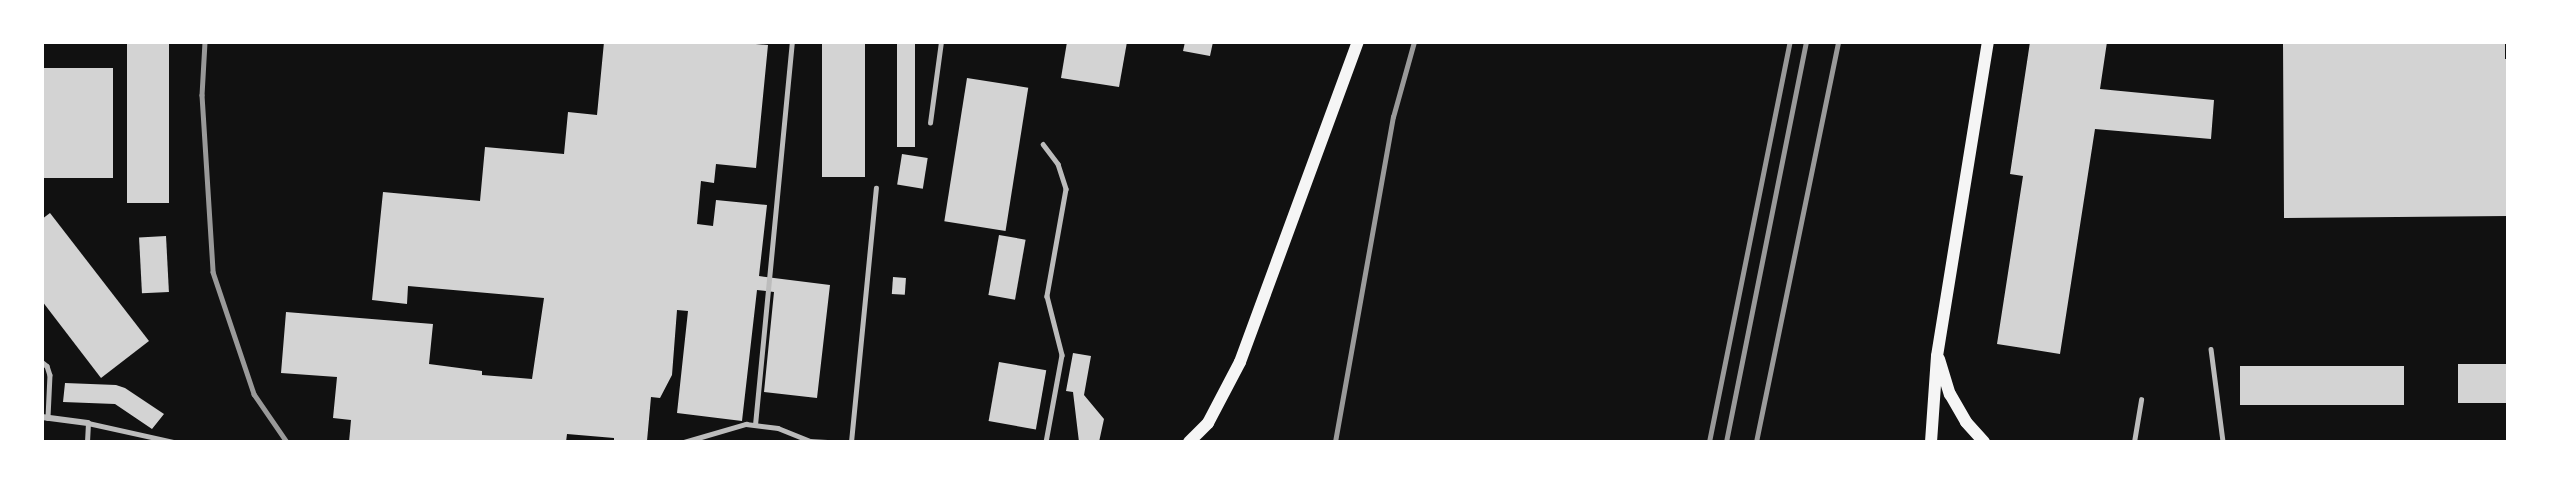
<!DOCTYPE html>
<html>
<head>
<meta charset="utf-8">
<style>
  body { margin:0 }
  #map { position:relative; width:2550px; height:484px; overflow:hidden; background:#111; font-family:"PT Sans Narrow",sans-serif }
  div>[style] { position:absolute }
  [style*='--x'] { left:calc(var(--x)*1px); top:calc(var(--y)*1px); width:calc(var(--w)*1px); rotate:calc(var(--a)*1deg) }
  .building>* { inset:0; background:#d3d3d3; transform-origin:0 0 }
  .service>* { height:4.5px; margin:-2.25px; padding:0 2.25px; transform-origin:2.25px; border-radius:2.25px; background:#bcbcbc }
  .minor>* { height:6px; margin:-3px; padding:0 3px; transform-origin:3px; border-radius:3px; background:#bcbcbc }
  .secondary>* { height:12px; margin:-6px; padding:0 6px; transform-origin:6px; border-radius:6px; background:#f5f5f5 }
  .rail>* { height:4.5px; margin:-2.25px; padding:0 2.25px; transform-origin:2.25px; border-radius:2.25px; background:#9a9a9a }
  span { translate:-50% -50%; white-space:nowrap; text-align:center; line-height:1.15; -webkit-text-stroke:5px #fff; paint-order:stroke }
  .frame { position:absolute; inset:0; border:44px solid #fff; pointer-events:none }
</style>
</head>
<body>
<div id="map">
  <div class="building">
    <div style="left:127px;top:42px;width:42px;height:161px"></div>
    <div style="clip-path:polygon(604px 42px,733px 42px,768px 45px,756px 168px,716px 164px,714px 183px,701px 181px,697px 224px,713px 226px,716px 200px,767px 205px,759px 276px,830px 285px,817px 398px,764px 392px,774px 292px,757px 290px,742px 421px,677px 413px,688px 311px,677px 310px,672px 375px,660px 398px,651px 397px,647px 441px,614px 442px,614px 438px,567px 434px,566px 442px,349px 442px,351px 420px,333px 418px,337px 377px,281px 373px,286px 312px,433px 324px,429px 364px,482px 371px,482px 375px,532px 379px,544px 298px,408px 286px,407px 304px,372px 300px,383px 192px,480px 201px,485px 147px,564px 154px,568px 112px,597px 115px)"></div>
    <div style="left:822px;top:42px;width:43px;height:135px"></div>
    <div style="left:897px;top:42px;width:18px;height:105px"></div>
    <div style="clip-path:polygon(1067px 42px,1127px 42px,1119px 87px,1061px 78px)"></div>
    <div style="clip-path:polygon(1185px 42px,1213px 42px,1210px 56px,1183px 51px)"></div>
    <div style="clip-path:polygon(2030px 42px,2107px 42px,2100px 89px,2214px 100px,2211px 139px,2095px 129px,2060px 354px,1997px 344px,2023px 176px,2010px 174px)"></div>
    <div style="clip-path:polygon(2283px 42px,2505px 42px,2505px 59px,2508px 59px,2508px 216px,2284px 218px)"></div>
    <div style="left:113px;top:68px;width:110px;height:71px;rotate:90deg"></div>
    <div style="left:967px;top:78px;width:62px;height:145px;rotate:9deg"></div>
    <div style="left:902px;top:154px;width:26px;height:31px;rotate:9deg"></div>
    <div style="clip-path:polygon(50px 213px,149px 341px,101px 378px,42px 301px,42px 219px)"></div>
    <div style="left:999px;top:235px;width:27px;height:61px;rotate:10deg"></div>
    <div style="left:166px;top:236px;width:56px;height:27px;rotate:87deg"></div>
    <div style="left:893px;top:277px;width:13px;height:17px;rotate:4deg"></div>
    <div style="clip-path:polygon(1073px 353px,1091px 356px,1084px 395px,1104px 419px,1099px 442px,1079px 442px,1073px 392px,1066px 391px)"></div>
    <div style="left:999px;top:362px;width:48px;height:60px;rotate:10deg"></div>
    <div style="left:2508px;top:364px;width:39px;height:50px;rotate:90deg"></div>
    <div style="left:2404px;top:366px;width:39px;height:164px;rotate:90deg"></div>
    <div style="clip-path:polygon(65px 383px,116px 385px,125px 388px,164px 414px,152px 429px,115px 404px,63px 402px)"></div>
  </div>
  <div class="service">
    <div style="--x:930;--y:123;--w:82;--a:-82.3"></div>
    <div style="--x:1043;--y:144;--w:25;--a:53"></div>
    <div style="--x:1058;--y:164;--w:26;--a:72"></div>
    <div style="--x:1066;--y:189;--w:109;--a:100.1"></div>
    <div style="--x:1047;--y:296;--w:61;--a:75.7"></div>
    <div style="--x:1062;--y:355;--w:88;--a:100.4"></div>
    <div style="--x:2211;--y:349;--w:94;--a:82.6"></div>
    <div style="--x:42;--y:362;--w:6;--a:39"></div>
    <div style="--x:47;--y:366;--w:9;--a:72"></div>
    <div style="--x:50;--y:375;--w:43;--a:92.7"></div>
    <div style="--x:755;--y:425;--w:385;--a:-84.5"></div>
    <div style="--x:87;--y:442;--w:19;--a:-87"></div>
    <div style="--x:88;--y:423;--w:88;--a:12.5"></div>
    <div style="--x:684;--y:442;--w:65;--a:-16.2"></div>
    <div style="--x:746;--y:424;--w:32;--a:7"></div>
    <div style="--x:778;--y:428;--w:35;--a:22"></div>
    <div style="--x:810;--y:441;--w:17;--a:3"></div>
    <div style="--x:851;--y:442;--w:255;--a:-84.4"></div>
    <div style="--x:2134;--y:442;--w:43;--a:-80.5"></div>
  </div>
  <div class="minor">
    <div style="--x:42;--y:417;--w:46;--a:7.4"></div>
  </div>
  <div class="secondary">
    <div style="--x:1939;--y:359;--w:37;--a:73"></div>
    <div style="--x:1950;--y:394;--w:32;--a:60"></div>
    <div style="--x:1966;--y:422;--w:27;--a:48"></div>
    <div style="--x:1189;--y:442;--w:27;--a:-45"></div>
    <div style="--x:1208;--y:423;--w:69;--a:-62.3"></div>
    <div style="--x:1240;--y:362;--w:341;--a:-69.8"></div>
    <div style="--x:1931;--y:442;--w:86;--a:-86"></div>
    <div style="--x:1937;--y:356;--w:318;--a:-80.8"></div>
  </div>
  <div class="rail">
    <div style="--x:205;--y:42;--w:53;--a:93.2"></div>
    <div style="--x:202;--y:95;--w:177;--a:86.4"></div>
    <div style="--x:213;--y:272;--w:129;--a:71.4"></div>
    <div style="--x:254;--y:394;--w:58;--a:55.5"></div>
    <div style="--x:1335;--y:442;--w:330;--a:-79.9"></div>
    <div style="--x:1393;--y:117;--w:78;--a:-74.4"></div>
    <div style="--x:1709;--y:442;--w:408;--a:-78.6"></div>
    <div style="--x:1726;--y:442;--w:408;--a:-78.7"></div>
    <div style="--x:1756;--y:442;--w:408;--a:-78.4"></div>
  </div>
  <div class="frame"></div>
</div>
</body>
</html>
